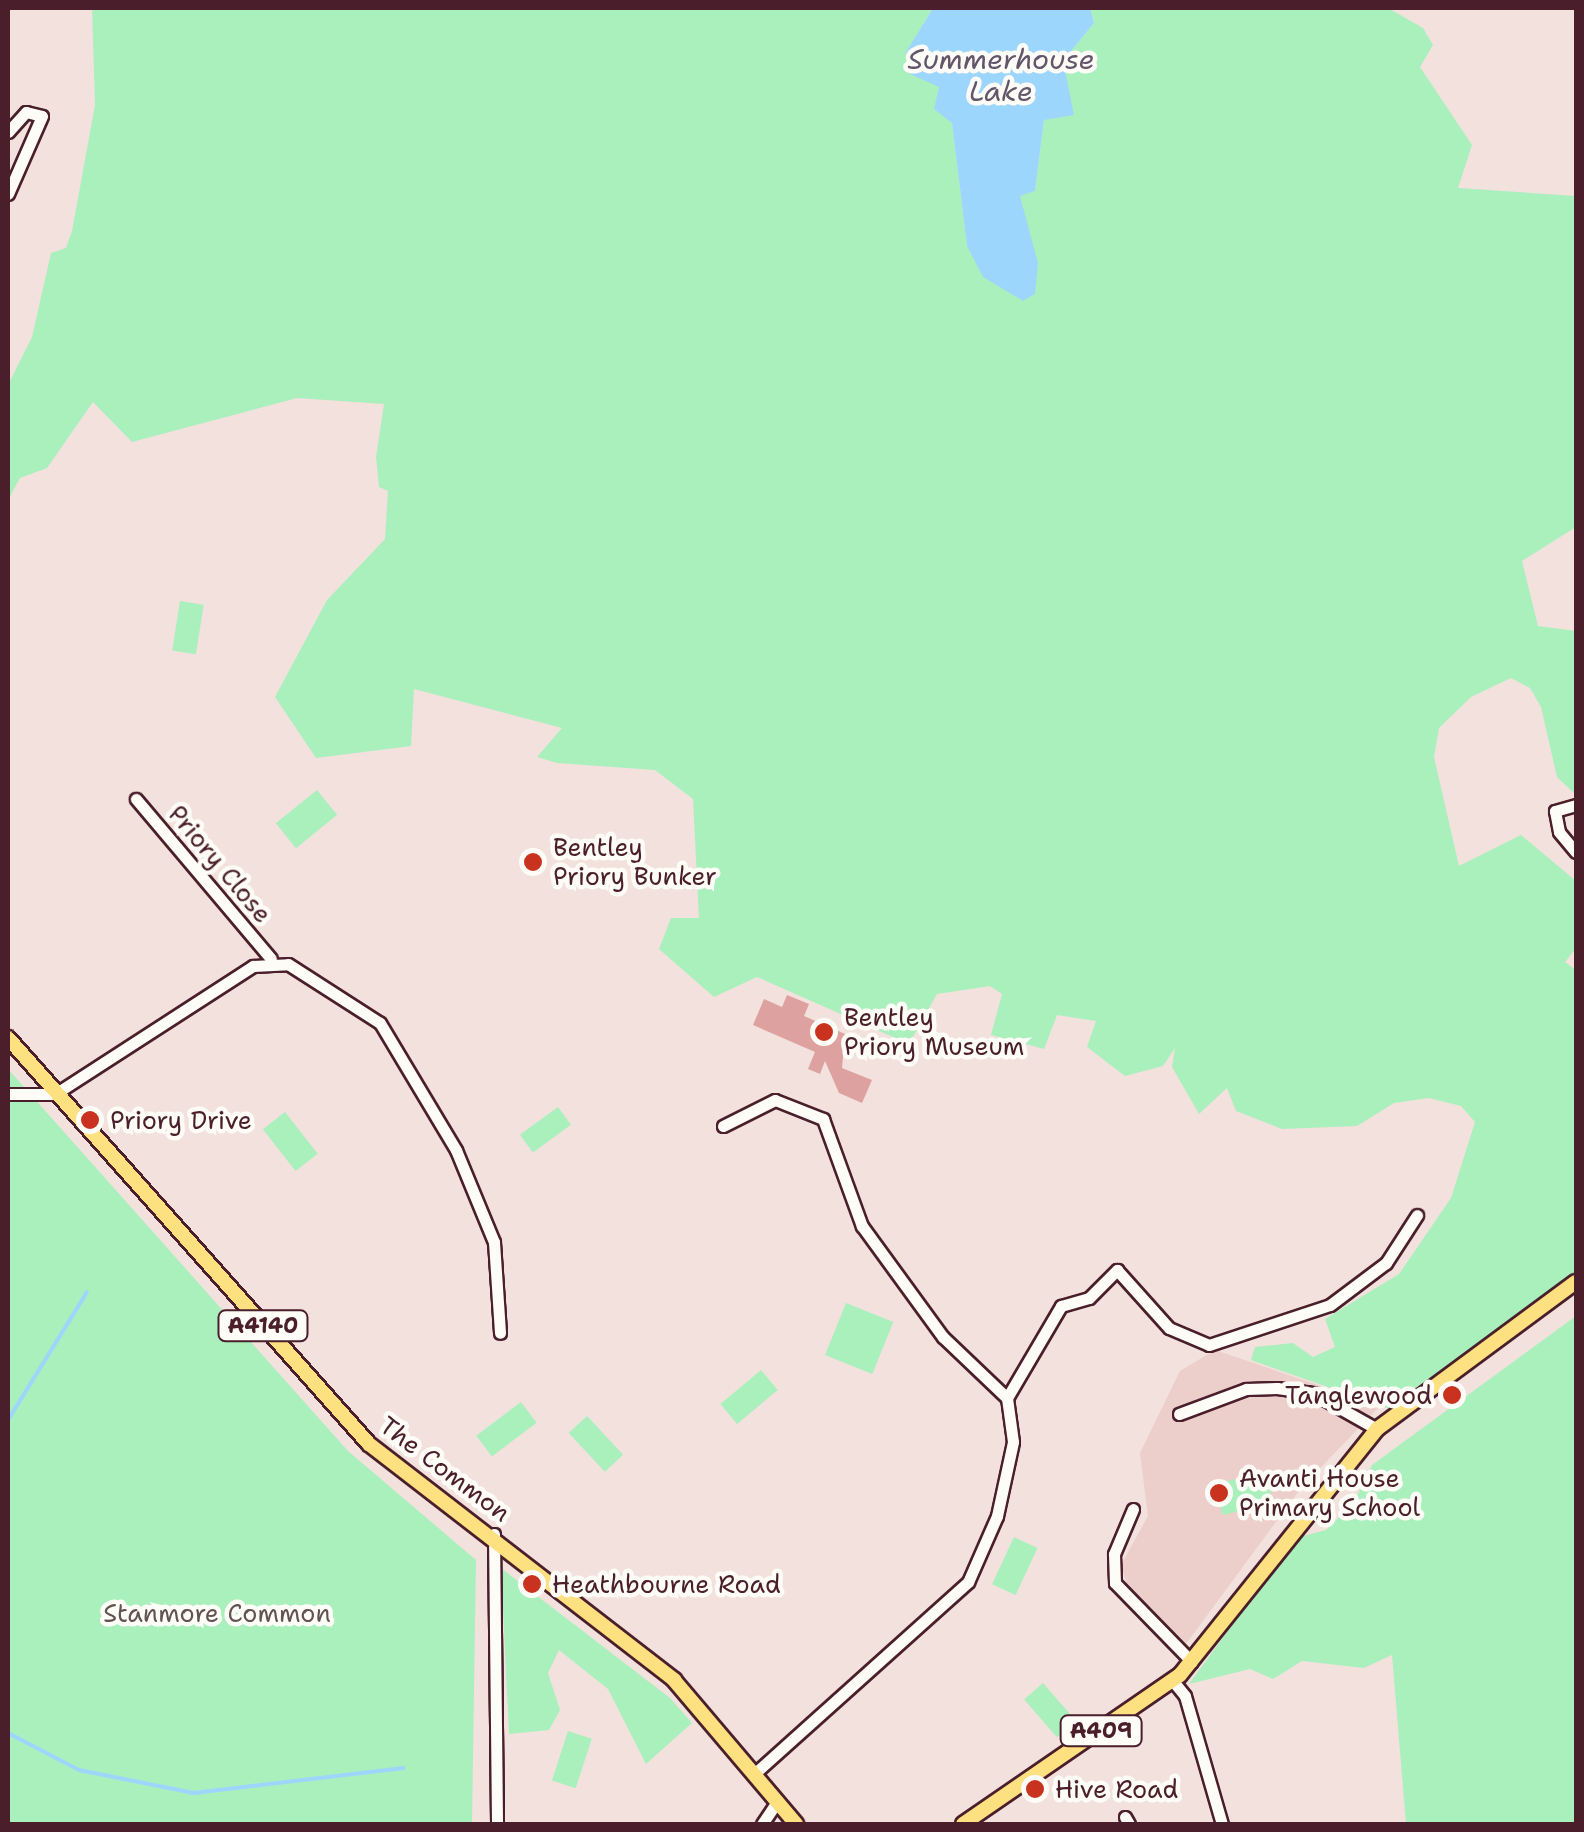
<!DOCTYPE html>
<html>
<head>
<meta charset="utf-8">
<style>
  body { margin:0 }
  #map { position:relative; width:1584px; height:1832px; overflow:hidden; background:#f3e1dd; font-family:"Shantell Sans",sans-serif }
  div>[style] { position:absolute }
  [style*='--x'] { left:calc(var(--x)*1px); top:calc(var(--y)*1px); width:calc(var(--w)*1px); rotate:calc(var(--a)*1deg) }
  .built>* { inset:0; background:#eccecb }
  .green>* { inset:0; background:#a9f0bd; transform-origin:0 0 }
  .water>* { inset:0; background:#9dd6fd }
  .stream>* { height:4px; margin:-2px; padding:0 2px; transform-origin:2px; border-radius:2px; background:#9dd6fd }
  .building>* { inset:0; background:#dda2a0 }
  .roads { filter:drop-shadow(2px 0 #4a1f2b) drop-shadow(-2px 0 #4a1f2b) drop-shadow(0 2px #4a1f2b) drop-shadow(0 -2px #4a1f2b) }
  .minor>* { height:11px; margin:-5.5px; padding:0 5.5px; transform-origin:5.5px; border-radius:5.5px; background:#fdfcf7 }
  .major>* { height:14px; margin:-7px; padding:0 7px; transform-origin:7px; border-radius:7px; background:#fde080 }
  .dots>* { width:28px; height:28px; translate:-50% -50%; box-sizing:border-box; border:5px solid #fdfcf7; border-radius:50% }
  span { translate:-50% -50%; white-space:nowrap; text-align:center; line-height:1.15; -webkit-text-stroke:9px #fdfcf7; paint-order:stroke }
  .shield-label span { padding:2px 8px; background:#fdfcf7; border:2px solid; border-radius:8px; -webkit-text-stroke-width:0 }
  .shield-label { font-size:22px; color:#4a1f2b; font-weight:700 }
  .poi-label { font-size:25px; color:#4a1f2b }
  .left { translate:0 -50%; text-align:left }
  .right { translate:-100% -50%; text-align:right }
  .street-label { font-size:25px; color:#4a1f2b }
  .park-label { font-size:25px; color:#625350 }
  .water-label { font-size:28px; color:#63566a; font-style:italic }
  .frame { position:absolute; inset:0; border:10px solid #4a1f2b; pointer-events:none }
</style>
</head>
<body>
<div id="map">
  <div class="built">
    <div style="clip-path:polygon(1215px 1350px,1380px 1406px,1301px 1488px,1186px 1644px,1127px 1584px,1121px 1565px,1148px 1516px,1140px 1453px,1180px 1371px)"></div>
  </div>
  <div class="green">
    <div style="clip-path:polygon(92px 8px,933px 8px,906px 52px,939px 87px,952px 123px,967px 246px,1038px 264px,1019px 195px,1035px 191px,1044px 120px,1066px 102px,1063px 61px,1094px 23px,1090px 8px,1388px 8px,1423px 28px,1433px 45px,1420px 67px,1472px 145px,1458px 188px,1576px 196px,1576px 527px,1522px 561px,1538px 626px,1576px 631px,1576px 795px,1557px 777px,1541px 707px,1530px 688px,1511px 678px,1471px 697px,1439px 728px,1434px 757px,1459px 866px,1521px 835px,1576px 881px,1576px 948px,1565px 962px,1576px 970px,1576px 1273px,1390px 1409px,1251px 1360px,1255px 1347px,1293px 1343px,1313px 1357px,1335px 1347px,1325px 1319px,1399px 1274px,1451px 1198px,1475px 1122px,1461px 1106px,1429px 1098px,1394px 1103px,1357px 1126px,1282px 1129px,1236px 1111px,1227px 1088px,1199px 1114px,1172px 1067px,1175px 1048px,1163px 1066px,1125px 1076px,1087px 1047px,1096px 1021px,1057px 1015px,1044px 1049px,991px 1035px,1002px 994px,990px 986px,937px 994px,909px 1044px,757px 977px,714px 997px,659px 949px,671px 918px,699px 918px,693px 799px,655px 770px,557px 763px,537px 757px,562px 728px,414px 689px,411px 746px,316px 758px,275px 697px,327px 600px,385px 539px,388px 491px,379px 487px,376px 457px,384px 404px,297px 398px,132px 442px,93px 402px,47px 468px,20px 478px,8px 500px,8px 385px,32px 337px,51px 253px,66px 248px,72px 231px,95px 105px)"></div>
    <div style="left:180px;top:601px;width:24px;height:50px;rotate:9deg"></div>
    <div style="left:317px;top:790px;width:32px;height:53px;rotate:51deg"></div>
    <div style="clip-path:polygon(8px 1069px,348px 1451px,476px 1560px,472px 1824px,8px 1824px)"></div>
    <div style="left:558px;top:1107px;width:22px;height:47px;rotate:54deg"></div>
    <div style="left:285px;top:1112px;width:53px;height:28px;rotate:52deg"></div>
    <div style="left:846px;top:1303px;width:51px;height:56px;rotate:22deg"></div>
    <div style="clip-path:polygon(1576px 1316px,1576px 1824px,1406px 1824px,1392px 1655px,1364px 1668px,1302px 1661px,1273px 1679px,1250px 1669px,1189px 1684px,1296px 1538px,1326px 1530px,1354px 1502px,1372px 1465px)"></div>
    <div style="left:761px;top:1370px;width:26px;height:53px;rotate:50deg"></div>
    <div style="left:521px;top:1402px;width:26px;height:56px;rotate:53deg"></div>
    <div style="left:587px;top:1416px;width:53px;height:25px;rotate:47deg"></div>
    <div style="left:1266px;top:1472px;width:32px;height:52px;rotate:77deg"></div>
    <div style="left:1014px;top:1537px;width:26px;height:52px;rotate:25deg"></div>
    <div style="clip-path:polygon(501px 1568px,670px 1698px,692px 1723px,646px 1764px,608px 1689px,559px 1650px,548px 1673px,560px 1710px,549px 1730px,509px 1734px)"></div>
    <div style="left:1043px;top:1683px;width:50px;height:25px;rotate:49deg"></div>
    <div style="left:568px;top:1731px;width:25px;height:52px;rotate:18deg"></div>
  </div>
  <div class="water">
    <div style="clip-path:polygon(933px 8px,1090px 8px,1094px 23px,1063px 61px,1074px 115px,1044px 120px,1035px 191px,1020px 196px,1038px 263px,1035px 294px,1023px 301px,983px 277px,967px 246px,952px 123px,934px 109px,939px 87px,908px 73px,906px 52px)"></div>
  </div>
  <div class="stream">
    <div style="--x:8;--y:1420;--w:150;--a:-58.3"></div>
    <div style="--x:8;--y:1733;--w:80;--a:27.5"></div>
    <div style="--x:79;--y:1770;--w:117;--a:11.3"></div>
    <div style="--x:194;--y:1793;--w:211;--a:-6.8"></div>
  </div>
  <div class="building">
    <div style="clip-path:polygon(787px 995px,809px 1004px,804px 1016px,845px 1034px,842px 1068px,872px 1080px,862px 1103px,839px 1093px,825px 1061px,820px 1074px,808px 1069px,815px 1052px,753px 1025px,764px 999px,782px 1007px)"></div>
  </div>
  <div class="roads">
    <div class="minor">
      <div style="--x:8;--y:132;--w:27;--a:-48"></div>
      <div style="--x:26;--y:112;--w:16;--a:14"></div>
      <div style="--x:42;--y:116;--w:85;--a:113.6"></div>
      <div style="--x:136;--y:799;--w:209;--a:49.8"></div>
      <div style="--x:1576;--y:805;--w:22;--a:164"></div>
      <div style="--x:1555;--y:811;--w:21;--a:79"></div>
      <div style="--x:1559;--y:832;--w:26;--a:50"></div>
      <div style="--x:8;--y:1094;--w:47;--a:0"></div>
      <div style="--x:55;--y:1094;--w:236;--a:-32.9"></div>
      <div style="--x:253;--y:966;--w:35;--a:-3"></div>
      <div style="--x:288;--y:964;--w:109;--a:32.7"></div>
      <div style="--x:380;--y:1023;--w:148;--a:59.1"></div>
      <div style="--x:456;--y:1150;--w:100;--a:67.6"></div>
      <div style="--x:494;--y:1242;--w:91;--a:86.2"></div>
      <div style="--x:723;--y:1126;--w:58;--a:-26.6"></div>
      <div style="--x:775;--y:1100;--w:52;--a:21.6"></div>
      <div style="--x:823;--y:1119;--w:114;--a:70"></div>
      <div style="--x:862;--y:1226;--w:137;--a:53.9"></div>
      <div style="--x:943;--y:1337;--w:88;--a:43.6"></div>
      <div style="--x:1007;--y:1398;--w:44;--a:82.2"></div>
      <div style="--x:1013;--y:1442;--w:76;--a:102.2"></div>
      <div style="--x:997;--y:1516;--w:72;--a:113.7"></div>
      <div style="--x:968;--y:1582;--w:288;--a:138.1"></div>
      <div style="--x:1007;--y:1398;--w:107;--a:-59.6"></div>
      <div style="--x:1061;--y:1306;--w:29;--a:-16"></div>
      <div style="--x:1089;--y:1298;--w:40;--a:-45"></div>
      <div style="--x:1117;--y:1270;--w:78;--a:48.1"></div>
      <div style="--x:1169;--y:1328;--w:43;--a:23"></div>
      <div style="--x:1209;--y:1345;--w:127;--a:-18.3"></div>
      <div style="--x:1330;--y:1305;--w:70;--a:-36.9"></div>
      <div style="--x:1386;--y:1263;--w:57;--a:-57.1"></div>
      <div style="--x:1179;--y:1414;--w:72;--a:-20.5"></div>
      <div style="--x:1246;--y:1389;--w:31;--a:-2"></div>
      <div style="--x:1277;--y:1388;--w:36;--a:8"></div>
      <div style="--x:1313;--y:1393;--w:73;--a:29.4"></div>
      <div style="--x:1133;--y:1509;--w:49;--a:112.9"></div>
      <div style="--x:1114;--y:1554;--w:29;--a:88"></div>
      <div style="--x:1115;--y:1583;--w:110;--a:45.7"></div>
      <div style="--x:494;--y:1534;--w:290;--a:89.4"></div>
      <div style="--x:1173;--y:1681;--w:19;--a:51"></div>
      <div style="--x:1185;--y:1696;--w:133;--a:73.9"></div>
      <div style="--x:1125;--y:1817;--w:8;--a:60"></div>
      <div style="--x:762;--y:1824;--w:27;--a:-56"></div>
    </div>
    <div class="major">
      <div style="--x:8;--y:1038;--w:543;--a:48.36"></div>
      <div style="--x:369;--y:1444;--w:386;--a:37.7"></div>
      <div style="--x:674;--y:1680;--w:189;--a:49.7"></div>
      <div style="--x:963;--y:1824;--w:263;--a:-34.5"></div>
      <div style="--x:1180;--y:1675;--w:315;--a:-51.3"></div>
      <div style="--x:1377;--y:1429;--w:247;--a:-36.5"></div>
    </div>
  </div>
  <div class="dots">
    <div style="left:533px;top:862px;background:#c8321e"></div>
    <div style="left:824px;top:1032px;background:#c8321e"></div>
    <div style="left:90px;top:1120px;background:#c8321e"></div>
    <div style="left:1452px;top:1395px;background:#c8321e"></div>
    <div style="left:1219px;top:1493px;background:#c8321e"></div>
    <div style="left:532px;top:1584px;background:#c8321e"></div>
    <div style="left:1035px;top:1789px;background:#c8321e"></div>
  </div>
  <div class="shield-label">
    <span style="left:263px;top:1326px">A4140</span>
    <span style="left:1101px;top:1731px">A409</span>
  </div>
  <div class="poi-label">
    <span class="left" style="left:553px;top:862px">Bentley<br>Priory Bunker</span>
    <span class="left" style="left:844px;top:1032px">Bentley<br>Priory Museum</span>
    <span class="left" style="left:110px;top:1120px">Priory Drive</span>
    <span class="right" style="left:1432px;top:1395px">Tanglewood</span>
    <span class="left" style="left:1239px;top:1493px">Avanti House<br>Primary School</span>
    <span class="left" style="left:552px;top:1584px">Heathbourne Road</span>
    <span class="left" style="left:1055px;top:1789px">Hive Road</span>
  </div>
  <div class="street-label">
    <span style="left:220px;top:864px;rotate:50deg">Priory Close</span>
    <span style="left:445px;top:1469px;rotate:37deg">The Common</span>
  </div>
  <div class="park-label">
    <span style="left:217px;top:1613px">Stanmore Common</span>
  </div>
  <div class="water-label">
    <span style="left:1001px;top:75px">Summerhouse<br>Lake</span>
  </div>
  <div class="frame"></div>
</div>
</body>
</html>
